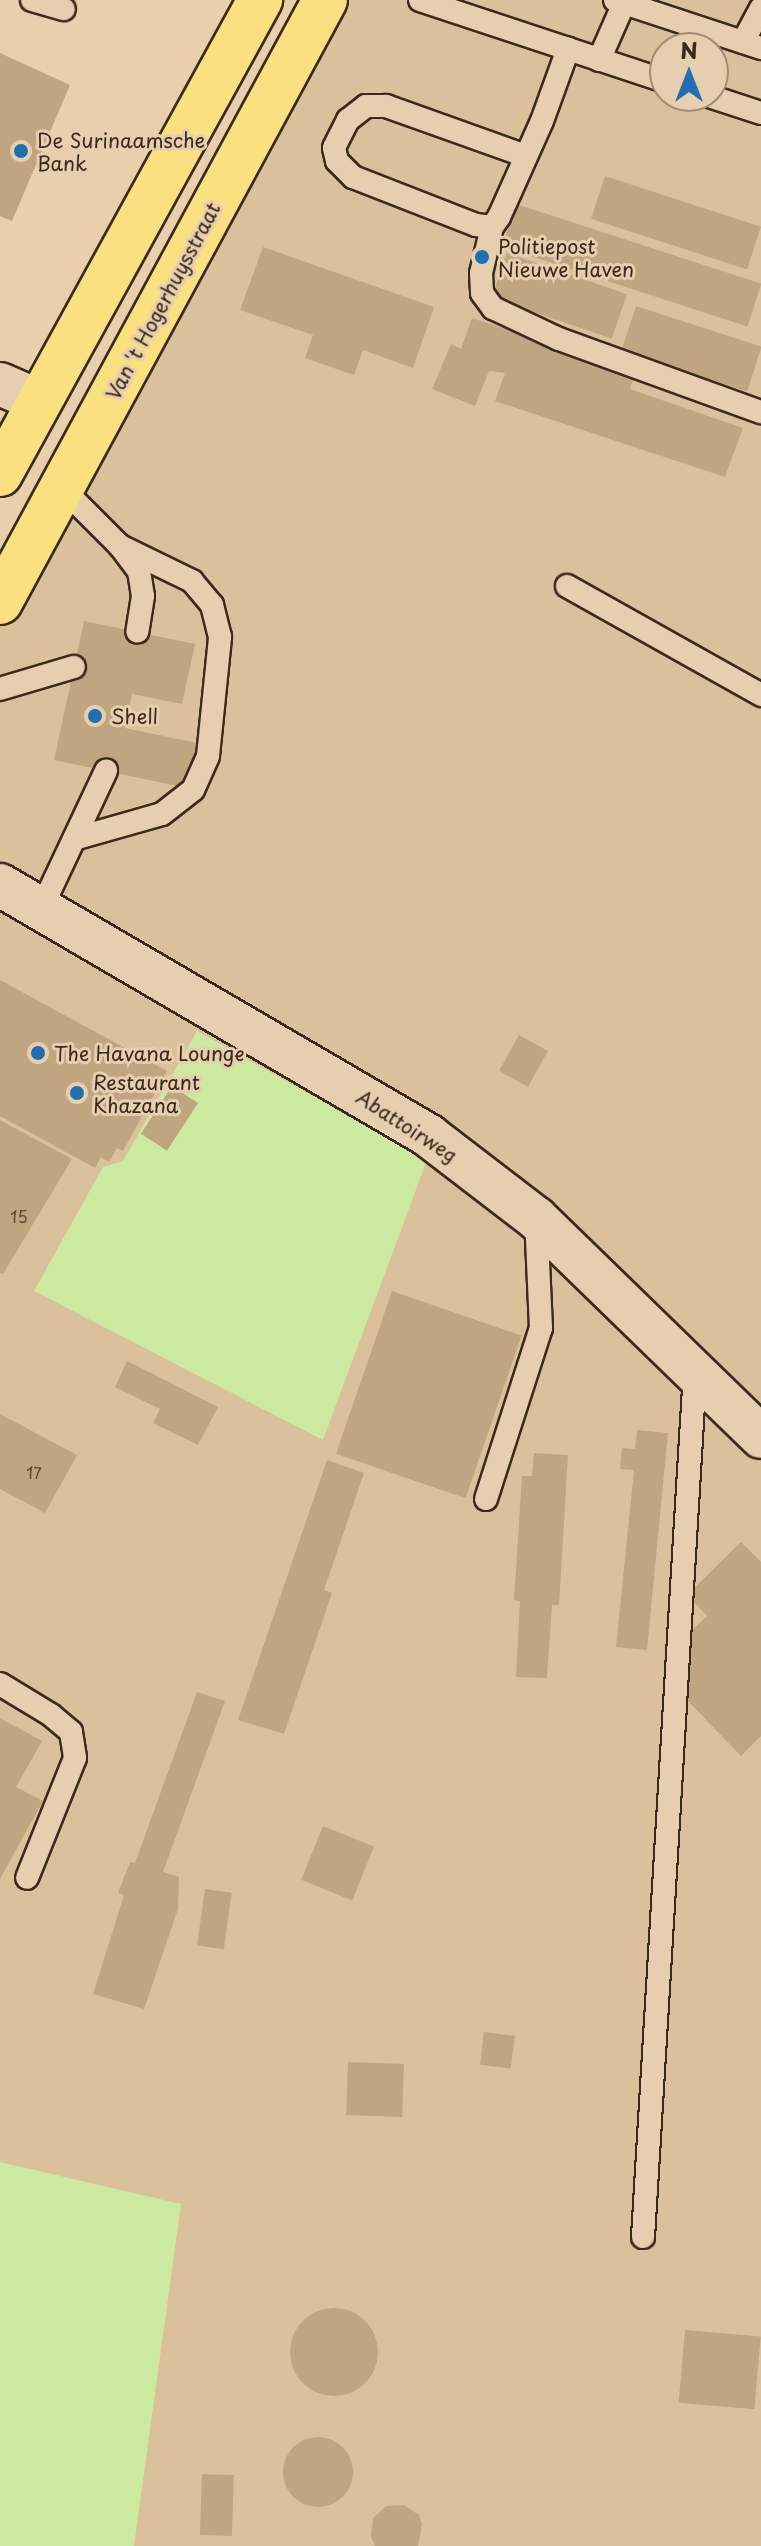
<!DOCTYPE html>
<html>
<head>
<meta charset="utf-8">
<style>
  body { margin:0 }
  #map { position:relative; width:761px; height:2546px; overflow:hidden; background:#e9cfab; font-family:"Playpen Sans",sans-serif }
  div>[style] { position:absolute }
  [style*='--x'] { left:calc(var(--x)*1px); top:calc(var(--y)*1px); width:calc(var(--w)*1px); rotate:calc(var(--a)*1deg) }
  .built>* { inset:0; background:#dac09b }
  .green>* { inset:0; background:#cce9a0 }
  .building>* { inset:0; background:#c0a680; transform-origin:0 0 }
  .round { border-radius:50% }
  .roads { filter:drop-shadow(2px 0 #3b2a1e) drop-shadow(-2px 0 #3b2a1e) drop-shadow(0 2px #3b2a1e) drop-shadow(0 -2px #3b2a1e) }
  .service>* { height:22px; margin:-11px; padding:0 11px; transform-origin:11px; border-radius:11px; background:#e7ceaf }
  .minor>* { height:42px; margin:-21px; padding:0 21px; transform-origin:21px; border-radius:21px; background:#e7ceaf }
  .primary>* { height:44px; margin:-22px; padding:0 22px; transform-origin:22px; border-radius:22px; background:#fbe080 }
  .dots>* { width:22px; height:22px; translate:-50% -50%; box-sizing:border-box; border:4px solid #e7ceaf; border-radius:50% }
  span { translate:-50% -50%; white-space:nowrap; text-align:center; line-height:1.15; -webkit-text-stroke:6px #e7ceaf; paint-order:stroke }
  .number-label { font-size:16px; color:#5c4936 }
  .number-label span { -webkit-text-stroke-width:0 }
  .poi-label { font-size:20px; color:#3b2a1e }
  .left { translate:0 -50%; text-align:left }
  .street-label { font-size:20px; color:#3b2a1e }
  .north { position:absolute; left:649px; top:32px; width:80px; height:80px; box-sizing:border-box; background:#e7ceaf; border:2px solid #a28c75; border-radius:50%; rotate:0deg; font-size:22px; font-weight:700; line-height:32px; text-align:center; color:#3b2a1e }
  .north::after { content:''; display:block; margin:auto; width:28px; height:36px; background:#1f6fb2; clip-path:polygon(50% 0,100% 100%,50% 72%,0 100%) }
</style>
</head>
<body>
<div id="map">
  <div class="built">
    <div style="clip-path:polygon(evenodd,334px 0,761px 0,761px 2546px,0 2546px,0 609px,334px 0,665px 48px,713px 48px,713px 96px,665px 96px,665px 48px)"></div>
  </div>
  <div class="green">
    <div style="clip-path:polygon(197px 1031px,427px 1160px,323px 1440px,34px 1291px,103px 1167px,123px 1161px)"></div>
    <div style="clip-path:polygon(0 2162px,181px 2204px,134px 2546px,0 2546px)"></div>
  </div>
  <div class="building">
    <div style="clip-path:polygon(0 53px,70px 85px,12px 221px,0 216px)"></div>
    <div style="left:605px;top:176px;width:164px;height:45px;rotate:18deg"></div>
    <div style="left:516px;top:204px;width:258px;height:45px;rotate:18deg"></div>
    <div style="clip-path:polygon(263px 247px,434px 307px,413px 368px,363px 350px,354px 375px,305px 358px,313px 335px,240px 310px)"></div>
    <div style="left:507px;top:253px;width:127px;height:47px;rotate:19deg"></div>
    <div style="left:636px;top:306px;width:132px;height:47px;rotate:18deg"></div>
    <div style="clip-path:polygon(472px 318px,635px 374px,630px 389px,743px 428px,725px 477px,495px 401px,505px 373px,489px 371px,475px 406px,432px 389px,451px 344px,461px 349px)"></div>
    <div style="clip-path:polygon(84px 621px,195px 644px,182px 704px,132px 694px,125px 728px,197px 743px,187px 788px,54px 760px)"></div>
    <div style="clip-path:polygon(0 980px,167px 1071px,123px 1151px,117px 1148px,109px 1162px,101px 1157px,95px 1168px,0 1116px)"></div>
    <div style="left:519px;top:1035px;width:33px;height:41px;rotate:29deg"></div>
    <div style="left:172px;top:1086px;width:31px;height:57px;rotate:33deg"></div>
    <div style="clip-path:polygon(0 1120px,72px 1159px,3px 1274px,0 1273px)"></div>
    <div style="left:392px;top:1291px;width:137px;height:172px;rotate:19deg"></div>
    <div style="clip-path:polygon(127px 1361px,218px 1407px,198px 1445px,153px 1423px,160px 1409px,115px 1387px)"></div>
    <div style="clip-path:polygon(0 1414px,77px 1455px,45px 1513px,0 1489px)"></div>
    <div style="clip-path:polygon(637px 1430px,668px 1433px,647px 1650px,616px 1647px,634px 1470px,620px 1469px,622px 1448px,635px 1449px)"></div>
    <div style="clip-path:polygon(534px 1453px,568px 1455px,559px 1605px,552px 1605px,547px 1678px,516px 1677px,520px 1601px,514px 1600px,522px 1476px,532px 1476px)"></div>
    <div style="clip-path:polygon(327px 1460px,364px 1473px,324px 1590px,332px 1593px,284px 1734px,238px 1720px)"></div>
    <div style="clip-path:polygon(741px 1542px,761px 1562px,761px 1736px,741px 1756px,686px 1699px,681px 1641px,707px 1616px,687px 1595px)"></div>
    <div style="clip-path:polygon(197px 1692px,225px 1701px,163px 1872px,179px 1877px,178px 1909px,144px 2009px,93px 1994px,124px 1895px,118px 1893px,130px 1862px,135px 1863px)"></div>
    <div style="clip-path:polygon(0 1718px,42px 1741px,16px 1787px,43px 1801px,0 1879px)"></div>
    <div style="left:323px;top:1826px;width:55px;height:58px;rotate:22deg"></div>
    <div style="left:205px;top:1889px;width:27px;height:57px;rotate:8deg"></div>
    <div style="left:484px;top:2032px;width:31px;height:33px;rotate:7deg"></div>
    <div style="left:348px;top:2062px;width:56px;height:53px;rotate:2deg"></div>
    <div class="round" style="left:290px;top:2308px;width:88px;height:88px"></div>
    <div style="left:685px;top:2330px;width:76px;height:73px;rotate:5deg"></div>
    <div class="round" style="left:283px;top:2437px;width:70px;height:70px"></div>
    <div style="left:202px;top:2474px;width:32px;height:61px;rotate:2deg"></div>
    <div style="clip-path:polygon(404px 2505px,419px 2515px,422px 2524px,418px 2546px,375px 2546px,371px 2536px,373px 2518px,386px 2506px)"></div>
  </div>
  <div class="roads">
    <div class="service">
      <div style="--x:32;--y:0;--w:33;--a:16"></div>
      <div style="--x:420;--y:0;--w:258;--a:18.3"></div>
      <div style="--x:615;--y:0;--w:154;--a:18.2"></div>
      <div style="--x:743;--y:42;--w:38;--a:-62"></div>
      <div style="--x:599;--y:60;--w:62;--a:-66.3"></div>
      <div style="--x:709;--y:96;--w:55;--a:18.1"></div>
      <div style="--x:526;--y:156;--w:149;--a:-160.3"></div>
      <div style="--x:386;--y:106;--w:20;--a:180"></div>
      <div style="--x:366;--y:106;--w:23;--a:142"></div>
      <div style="--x:348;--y:120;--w:31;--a:117"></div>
      <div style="--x:334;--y:148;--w:13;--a:77"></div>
      <div style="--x:337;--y:161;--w:23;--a:45"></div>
      <div style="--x:353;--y:177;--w:132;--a:21.3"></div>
      <div style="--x:476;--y:225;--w:16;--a:7"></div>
      <div style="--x:492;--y:227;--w:12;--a:-55"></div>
      <div style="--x:499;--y:217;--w:105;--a:-65.9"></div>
      <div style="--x:542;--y:121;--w:77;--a:-70.1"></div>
      <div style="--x:492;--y:227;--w:47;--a:103.4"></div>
      <div style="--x:481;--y:273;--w:20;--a:87"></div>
      <div style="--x:482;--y:293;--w:19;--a:54"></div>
      <div style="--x:493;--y:308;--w:73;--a:25.2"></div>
      <div style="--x:559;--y:339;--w:215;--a:19.9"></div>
      <div style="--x:62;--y:488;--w:82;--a:45"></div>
      <div style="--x:120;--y:546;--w:31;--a:53"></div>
      <div style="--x:139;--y:571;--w:25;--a:81"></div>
      <div style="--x:143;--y:596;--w:36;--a:99"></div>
      <div style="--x:567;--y:586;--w:223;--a:29.3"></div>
      <div style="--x:0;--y:689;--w:77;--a:-16.6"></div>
      <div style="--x:74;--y:839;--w:91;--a:-15.9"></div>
      <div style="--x:162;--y:814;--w:39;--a:-38"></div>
      <div style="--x:193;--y:790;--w:37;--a:-66"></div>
      <div style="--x:208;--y:756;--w:120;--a:-84.2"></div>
      <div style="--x:220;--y:637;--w:33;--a:-104"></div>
      <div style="--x:212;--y:605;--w:31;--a:-130"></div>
      <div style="--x:192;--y:581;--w:80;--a:-154.1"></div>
      <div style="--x:41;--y:909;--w:153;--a:-64.8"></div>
      <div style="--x:486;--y:1499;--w:180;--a:-72.2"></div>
      <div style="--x:541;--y:1328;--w:109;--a:-92.6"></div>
      <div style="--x:0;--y:1684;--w:60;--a:31.3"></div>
      <div style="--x:51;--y:1715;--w:26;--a:40"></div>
      <div style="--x:71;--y:1732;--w:26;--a:81"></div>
      <div style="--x:75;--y:1758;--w:129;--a:111.8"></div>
      <div style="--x:643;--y:2237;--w:867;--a:-86.56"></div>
    </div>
    <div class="minor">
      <div style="--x:0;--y:384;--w:43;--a:23.6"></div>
      <div style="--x:0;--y:885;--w:497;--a:30.3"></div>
      <div style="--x:429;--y:1136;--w:135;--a:37.5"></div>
      <div style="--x:536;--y:1218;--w:314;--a:44.2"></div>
    </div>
    <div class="primary">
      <div style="--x:0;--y:474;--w:541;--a:-61.25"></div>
      <div style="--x:0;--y:602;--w:684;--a:-61.64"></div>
    </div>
  </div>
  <div class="dots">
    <div style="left:21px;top:151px;background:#1f6fb2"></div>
    <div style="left:482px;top:257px;background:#1f6fb2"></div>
    <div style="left:95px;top:716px;background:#1f6fb2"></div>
    <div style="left:38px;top:1053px;background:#1f6fb2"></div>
    <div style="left:77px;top:1093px;background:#1f6fb2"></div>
  </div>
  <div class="number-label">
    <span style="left:19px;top:1216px">15</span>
    <span style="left:34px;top:1472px">17</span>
  </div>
  <div class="poi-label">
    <span class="left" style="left:37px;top:152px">De Surinaamsche<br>Bank</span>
    <span class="left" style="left:498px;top:258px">Politiepost<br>Nieuwe Haven</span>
    <span class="left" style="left:111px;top:716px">Shell</span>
    <span class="left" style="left:54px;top:1053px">The Havana Lounge</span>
    <span class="left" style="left:93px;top:1094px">Restaurant<br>Khazana</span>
  </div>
  <div class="street-label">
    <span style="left:163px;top:301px;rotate:-62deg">Van 't Hogerhuysstraat</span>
    <span style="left:407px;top:1126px;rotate:33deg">Abattoirweg</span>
  </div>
  <div class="north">N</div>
</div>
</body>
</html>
